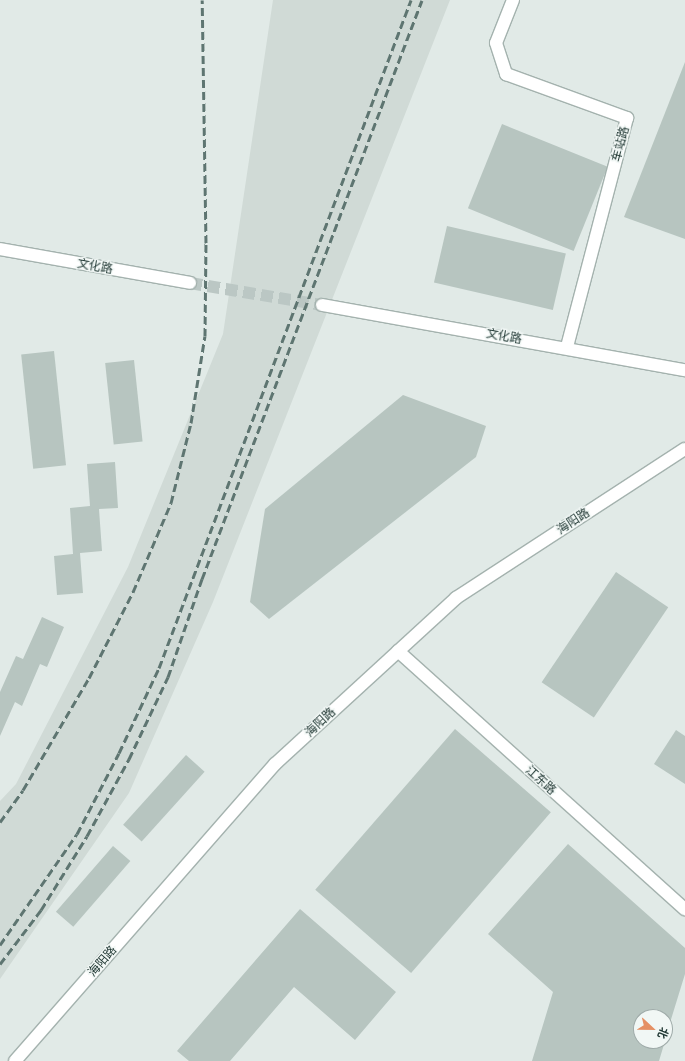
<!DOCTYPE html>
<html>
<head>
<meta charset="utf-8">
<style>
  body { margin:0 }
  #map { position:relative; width:685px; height:1061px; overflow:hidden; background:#e1eae7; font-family:"PT Sans","Noto Sans SC",sans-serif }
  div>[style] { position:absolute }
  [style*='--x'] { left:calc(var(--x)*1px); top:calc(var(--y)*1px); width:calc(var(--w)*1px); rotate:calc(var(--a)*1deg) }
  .built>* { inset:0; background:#d0dad6 }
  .building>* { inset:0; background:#b7c5c0; transform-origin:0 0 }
  .secondary-tunnel>* { height:12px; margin-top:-6px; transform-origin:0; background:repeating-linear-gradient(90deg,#bbc7c4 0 12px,transparent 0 18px) }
  .roads { filter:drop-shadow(1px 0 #a4b2ae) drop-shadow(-1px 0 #a4b2ae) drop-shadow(0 1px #a4b2ae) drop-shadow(0 -1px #a4b2ae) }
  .minor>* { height:12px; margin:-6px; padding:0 6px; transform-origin:6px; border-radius:6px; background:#fff }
  .secondary>* { height:12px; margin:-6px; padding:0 6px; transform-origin:6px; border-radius:6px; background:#fff }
  .rail>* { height:3px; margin-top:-1.5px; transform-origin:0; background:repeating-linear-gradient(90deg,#5e7571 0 8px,transparent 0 12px) }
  span { translate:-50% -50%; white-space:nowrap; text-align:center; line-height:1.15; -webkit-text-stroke:3px #f1f7f5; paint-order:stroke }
  .street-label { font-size:12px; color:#233a36 }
  .north { position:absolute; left:633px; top:1009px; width:40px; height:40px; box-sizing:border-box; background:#f1f7f5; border:1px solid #9faba9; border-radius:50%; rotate:112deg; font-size:11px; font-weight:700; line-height:16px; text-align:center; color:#233a36 }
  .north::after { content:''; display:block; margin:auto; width:14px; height:18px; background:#e59064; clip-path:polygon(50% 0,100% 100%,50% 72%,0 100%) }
</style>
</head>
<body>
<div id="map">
  <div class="built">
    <div style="clip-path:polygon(273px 0,450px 0,213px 602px,129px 793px,0 979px,0 801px,16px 784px,128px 567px,223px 334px)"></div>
  </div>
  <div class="building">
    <div style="clip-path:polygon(685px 62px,685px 239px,624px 217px)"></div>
    <div style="left:502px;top:124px;width:114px;height:91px;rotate:22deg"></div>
    <div style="left:447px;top:226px;width:122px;height:58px;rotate:13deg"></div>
    <div style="left:54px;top:351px;width:115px;height:33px;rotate:84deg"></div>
    <div style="left:134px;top:360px;width:82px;height:29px;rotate:84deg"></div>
    <div style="clip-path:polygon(403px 395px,486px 426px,476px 457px,269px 619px,250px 602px,265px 509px)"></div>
    <div style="clip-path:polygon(115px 462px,118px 508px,99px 509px,102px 551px,80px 553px,83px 593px,57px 595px,54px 556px,73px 554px,70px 508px,90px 506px,87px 464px)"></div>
    <div style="left:616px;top:572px;width:63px;height:133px;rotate:34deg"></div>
    <div style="clip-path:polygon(42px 617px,64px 627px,47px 667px,40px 664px,22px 706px,15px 702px,0 736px,0 692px,16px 656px,23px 659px)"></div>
    <div style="left:455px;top:729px;width:127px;height:213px;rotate:41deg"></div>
    <div style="clip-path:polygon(676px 730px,685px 736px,685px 784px,654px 764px)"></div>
    <div style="left:186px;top:755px;width:25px;height:94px;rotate:42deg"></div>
    <div style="clip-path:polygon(568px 844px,685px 948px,685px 974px,665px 1039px,665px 1017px,641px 1017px,641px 1041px,665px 1041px,659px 1061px,532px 1061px,553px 992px,488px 934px)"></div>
    <div style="left:113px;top:846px;width:23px;height:87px;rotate:41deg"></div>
    <div style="clip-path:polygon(300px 909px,396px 992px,355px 1040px,294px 987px,230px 1061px,189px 1061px,177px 1051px)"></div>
  </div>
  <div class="secondary-tunnel">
    <div style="--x:190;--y:283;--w:134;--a:9.5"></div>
  </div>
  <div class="roads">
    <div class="minor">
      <div style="--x:513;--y:0;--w:46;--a:111.6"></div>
      <div style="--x:496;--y:43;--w:33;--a:72"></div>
      <div style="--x:506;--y:74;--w:129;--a:20"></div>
      <div style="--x:627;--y:118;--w:237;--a:104.7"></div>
      <div style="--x:398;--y:651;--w:386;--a:42"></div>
    </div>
    <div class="secondary">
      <div style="--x:0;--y:249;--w:193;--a:10.1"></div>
      <div style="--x:322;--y:305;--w:369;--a:10.2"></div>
      <div style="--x:15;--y:1061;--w:395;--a:-48.8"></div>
      <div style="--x:275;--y:764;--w:246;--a:-42.5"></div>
      <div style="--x:456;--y:598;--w:273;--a:-33.1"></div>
    </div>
  </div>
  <div class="rail">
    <div style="--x:0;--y:822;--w:39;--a:-54"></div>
    <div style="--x:23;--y:790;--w:130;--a:-59.5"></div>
    <div style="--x:89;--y:678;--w:97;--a:-62.9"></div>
    <div style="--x:133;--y:592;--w:97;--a:-66.9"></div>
    <div style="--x:171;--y:503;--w:82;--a:-76"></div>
    <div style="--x:191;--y:423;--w:88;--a:-80.9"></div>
    <div style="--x:205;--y:336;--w:93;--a:-89.4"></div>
    <div style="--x:206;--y:243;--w:243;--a:-90.9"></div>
    <div style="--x:0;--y:945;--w:135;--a:-55.3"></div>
    <div style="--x:77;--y:834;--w:91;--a:-62.6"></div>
    <div style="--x:119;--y:753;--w:94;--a:-64.8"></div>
    <div style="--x:159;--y:668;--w:714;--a:-69.33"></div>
    <div style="--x:0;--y:964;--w:68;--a:-52.8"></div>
    <div style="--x:41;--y:910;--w:87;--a:-58.1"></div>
    <div style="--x:87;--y:836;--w:88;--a:-61.4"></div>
    <div style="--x:129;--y:759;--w:91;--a:-64.6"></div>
    <div style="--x:168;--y:677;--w:104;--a:-70.9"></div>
    <div style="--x:202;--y:579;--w:619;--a:-69.19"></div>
  </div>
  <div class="street-label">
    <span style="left:620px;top:144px;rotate:-75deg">车站路</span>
    <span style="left:95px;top:266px;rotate:10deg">文化路</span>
    <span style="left:504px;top:336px;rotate:10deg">文化路</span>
    <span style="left:573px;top:521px;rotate:-33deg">海阳路</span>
    <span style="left:320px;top:722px;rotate:-43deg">海阳路</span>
    <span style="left:541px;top:780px;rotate:42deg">江东路</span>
    <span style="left:102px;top:961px;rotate:-49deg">海阳路</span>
  </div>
  <div class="north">北</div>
</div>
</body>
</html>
